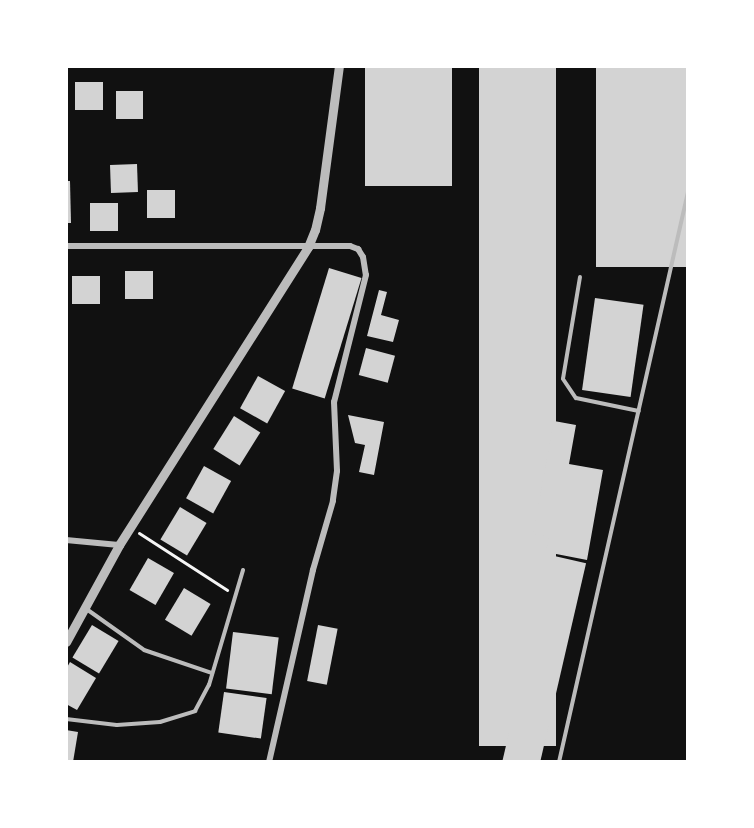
<!DOCTYPE html>
<html>
<head>
<meta charset="utf-8">
<style>
  body { margin:0 }
  #map { position:relative; width:754px; height:828px; overflow:hidden; background:#111; font-family:Helvetica,sans-serif }
  div>[style] { position:absolute }
  [style*='--x'] { left:calc(var(--x)*1px); top:calc(var(--y)*1px); width:calc(var(--w)*1px); rotate:calc(var(--a)*1deg) }
  .building>* { inset:0; background:#d3d3d3; transform-origin:0 0 }
  .path>* { height:3px; margin:-1.5px; padding:0 1.5px; transform-origin:1.5px; border-radius:1.5px; background:#f5f5f5 }
  .service>* { height:4px; margin:-2px; padding:0 2px; transform-origin:2px; border-radius:2px; background:#bcbcbc }
  .minor>* { height:6px; margin:-3px; padding:0 3px; transform-origin:3px; border-radius:3px; background:#bcbcbc }
  .tertiary>* { height:9px; margin:-4.5px; padding:0 4.5px; transform-origin:4.5px; border-radius:4.5px; background:#bcbcbc }
  span { translate:-50% -50%; white-space:nowrap; text-align:center; line-height:1.15; -webkit-text-stroke:6px #fff; paint-order:stroke }
  .frame { position:absolute; inset:0; border:68px solid #fff; pointer-events:none }
</style>
</head>
<body>
<div id="map">
  <div class="building">
    <div style="left:365px;top:66px;width:87px;height:120px"></div>
    <div style="left:479px;top:66px;width:77px;height:680px"></div>
    <div style="left:596px;top:66px;width:92px;height:201px"></div>
    <div style="left:103px;top:82px;width:28px;height:28px;rotate:90deg"></div>
    <div style="left:116px;top:91px;width:27px;height:28px"></div>
    <div style="left:137px;top:164px;width:28px;height:27px;rotate:88deg"></div>
    <div style="clip-path:polygon(66px 181px,70px 181px,71px 223px,66px 223px)"></div>
    <div style="left:147px;top:190px;width:28px;height:28px"></div>
    <div style="left:118px;top:203px;width:28px;height:28px;rotate:90deg"></div>
    <div style="left:329px;top:268px;width:34px;height:126px;rotate:17deg"></div>
    <div style="left:125px;top:271px;width:28px;height:28px"></div>
    <div style="left:100px;top:276px;width:28px;height:28px;rotate:90deg"></div>
    <div style="clip-path:polygon(379px 290px,387px 292px,381px 315px,399px 320px,393px 342px,367px 336px)"></div>
    <div style="left:595px;top:298px;width:49px;height:93px;rotate:8deg"></div>
    <div style="left:366px;top:348px;width:30px;height:28px;rotate:15deg"></div>
    <div style="left:258px;top:376px;width:31px;height:37px;rotate:29deg"></div>
    <div style="clip-path:polygon(348px 415px,384px 422px,374px 475px,359px 472px,365px 445px,355px 443px)"></div>
    <div style="left:234px;top:416px;width:31px;height:39px;rotate:32deg"></div>
    <div style="clip-path:polygon(554px 421px,576px 425px,569px 464px,603px 470px,587px 560px,546px 552px,549px 536px,533px 534px)"></div>
    <div style="left:204px;top:466px;width:31px;height:37px;rotate:29deg"></div>
    <div style="left:180px;top:507px;width:31px;height:38px;rotate:31deg"></div>
    <div style="left:550px;top:555px;width:37px;height:211px;rotate:13deg"></div>
    <div style="left:148px;top:558px;width:30px;height:37px;rotate:30deg"></div>
    <div style="left:184px;top:588px;width:31px;height:37px;rotate:31deg"></div>
    <div style="left:92px;top:625px;width:31px;height:38px;rotate:31deg"></div>
    <div style="left:318px;top:625px;width:20px;height:57px;rotate:11deg"></div>
    <div style="left:233px;top:632px;width:46px;height:57px;rotate:7deg"></div>
    <div style="clip-path:polygon(70px 662px,96px 678px,77px 710px,66px 704px,66px 669px)"></div>
    <div style="left:224px;top:692px;width:43px;height:41px;rotate:8deg"></div>
    <div style="clip-path:polygon(66px 730px,78px 732px,73px 762px,66px 761px)"></div>
  </div>
  <div class="path">
    <div style="--x:139;--y:533;--w:105;--a:32.9"></div>
  </div>
  <div class="service">
    <div style="--x:580;--y:277;--w:103;--a:99.5"></div>
    <div style="--x:563;--y:379;--w:23;--a:56"></div>
    <div style="--x:576;--y:398;--w:64;--a:11.7"></div>
    <div style="--x:85;--y:608;--w:72;--a:35.4"></div>
    <div style="--x:144;--y:650;--w:72;--a:18.7"></div>
    <div style="--x:66;--y:719;--w:51;--a:6.7"></div>
    <div style="--x:117;--y:725;--w:43;--a:-4"></div>
    <div style="--x:160;--y:722;--w:37;--a:-17"></div>
    <div style="--x:195;--y:711;--w:30;--a:-62"></div>
    <div style="--x:209;--y:685;--w:120;--a:-73.5"></div>
    <div style="--x:559;--y:762;--w:584;--a:-77.25"></div>
  </div>
  <div class="minor">
    <div style="--x:66;--y:246;--w:284;--a:0"></div>
    <div style="--x:350;--y:246;--w:9;--a:21"></div>
    <div style="--x:358;--y:249;--w:9;--a:58"></div>
    <div style="--x:363;--y:257;--w:18;--a:81"></div>
    <div style="--x:366;--y:275;--w:131;--a:104.1"></div>
    <div style="--x:334;--y:402;--w:69;--a:87.5"></div>
    <div style="--x:337;--y:471;--w:30;--a:98"></div>
    <div style="--x:333;--y:501;--w:72;--a:106.2"></div>
    <div style="--x:313;--y:570;--w:197;--a:102.9"></div>
    <div style="--x:66;--y:540;--w:53;--a:5.4"></div>
  </div>
  <div class="tertiary">
    <div style="--x:66;--y:642;--w:111;--a:-61.3"></div>
    <div style="--x:119;--y:545;--w:353;--a:-57.6"></div>
    <div style="--x:308;--y:247;--w:18;--a:-68"></div>
    <div style="--x:315;--y:230;--w:23;--a:-77"></div>
    <div style="--x:320;--y:208;--w:143;--a:-82.4"></div>
  </div>
  <div class="frame"></div>
</div>
</body>
</html>
